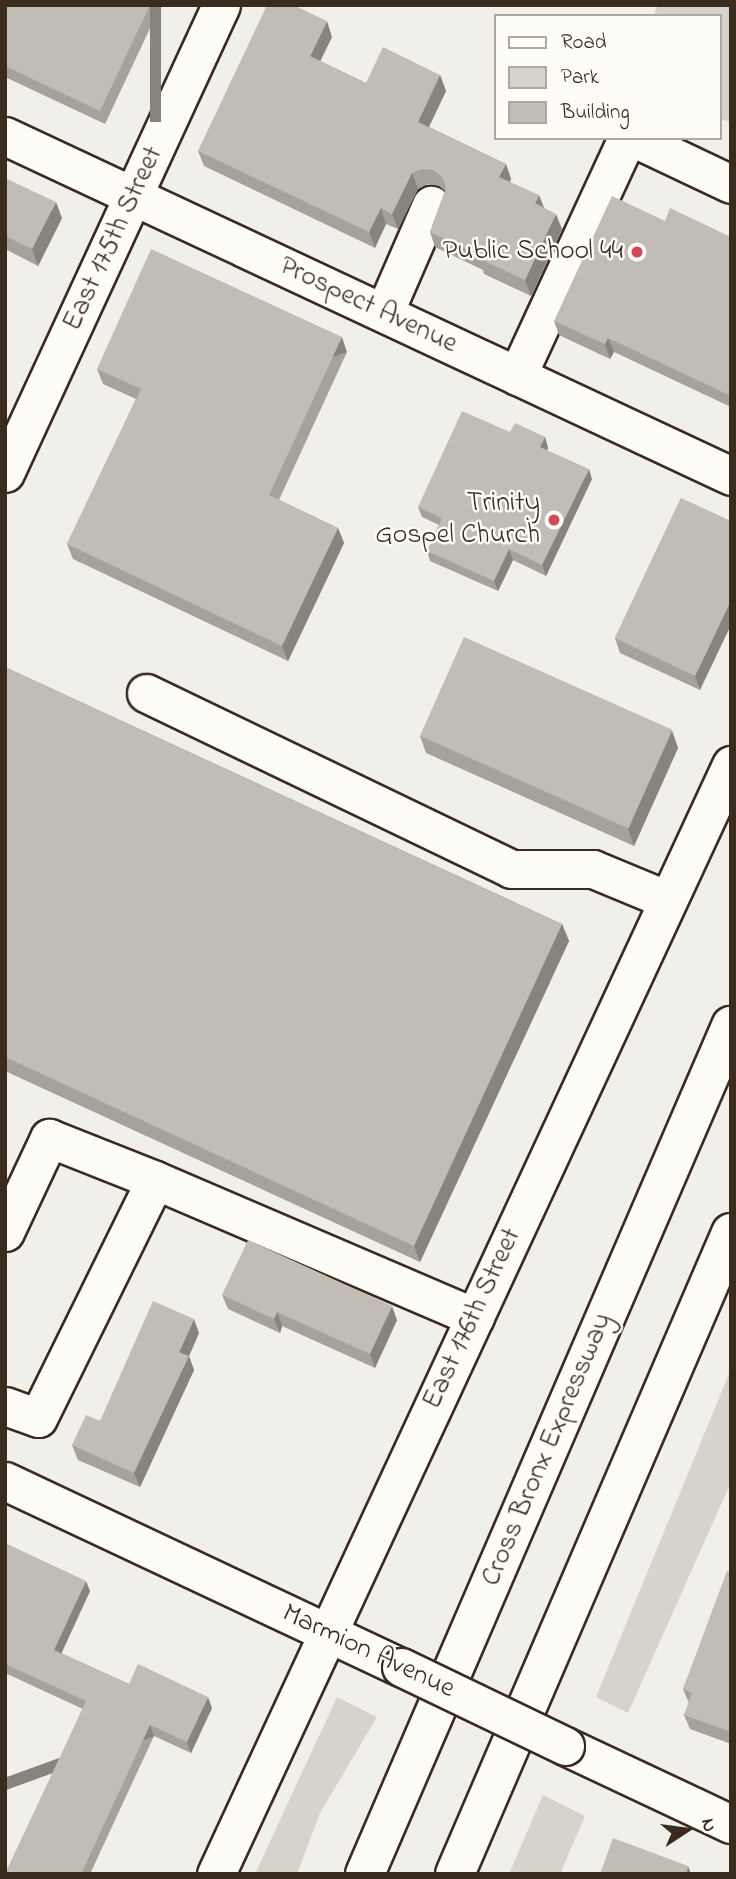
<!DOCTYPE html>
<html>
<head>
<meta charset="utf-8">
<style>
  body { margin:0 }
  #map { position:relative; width:736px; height:1879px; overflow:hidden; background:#f1efea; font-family:"Indie Flower",sans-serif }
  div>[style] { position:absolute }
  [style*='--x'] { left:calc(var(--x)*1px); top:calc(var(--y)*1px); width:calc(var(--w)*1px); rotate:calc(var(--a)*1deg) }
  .green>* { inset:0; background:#d7d2cc }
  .roads { filter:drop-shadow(2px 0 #3b2a1e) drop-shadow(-2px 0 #3b2a1e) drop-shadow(0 2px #3b2a1e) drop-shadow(0 -2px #3b2a1e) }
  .minor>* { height:37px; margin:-18.5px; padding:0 18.5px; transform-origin:18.5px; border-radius:18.5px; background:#fdfcf7 }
  .highway>* { height:38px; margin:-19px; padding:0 19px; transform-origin:19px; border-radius:19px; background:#fdfcf7 }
  .bridges { filter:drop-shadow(2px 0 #3b2a1e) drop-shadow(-2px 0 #3b2a1e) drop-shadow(0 2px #3b2a1e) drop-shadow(0 -2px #3b2a1e) }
  .minor-bridge>* { height:37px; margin:-18.5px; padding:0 18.5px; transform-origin:18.5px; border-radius:18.5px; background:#fdfcf7 }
  .wall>* { inset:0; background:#a6a29b }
  .shaded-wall>* { inset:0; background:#87847e; transform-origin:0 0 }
  .building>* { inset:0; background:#c1bcb4; transform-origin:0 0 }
  .dots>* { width:19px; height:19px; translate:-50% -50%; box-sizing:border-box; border:4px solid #fdfcf7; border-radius:50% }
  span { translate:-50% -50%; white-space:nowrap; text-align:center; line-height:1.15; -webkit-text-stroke:5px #fdfcf7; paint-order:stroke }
  .street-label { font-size:28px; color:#3b2a1e }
  .poi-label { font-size:28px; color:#3b2a1e }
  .right { translate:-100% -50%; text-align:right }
  .frame { position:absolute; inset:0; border:7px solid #3b2a1e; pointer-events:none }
  .legend { position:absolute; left:494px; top:14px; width:228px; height:126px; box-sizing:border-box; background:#fdfcf7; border:2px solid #afa8a0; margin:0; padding:9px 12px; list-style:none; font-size:21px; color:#3b2a1e }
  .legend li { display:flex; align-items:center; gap:14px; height:35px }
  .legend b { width:35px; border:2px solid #afa8a0 }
  .north { position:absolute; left:652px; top:1795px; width:70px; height:70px; -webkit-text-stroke:5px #fdfcf7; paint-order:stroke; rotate:77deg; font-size:19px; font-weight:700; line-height:28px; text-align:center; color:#3b2a1e }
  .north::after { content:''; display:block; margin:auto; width:24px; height:32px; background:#3b2a1e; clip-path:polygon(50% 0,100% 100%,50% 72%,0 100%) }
</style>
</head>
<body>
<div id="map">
  <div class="green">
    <div style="clip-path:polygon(658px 5px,731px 5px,731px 123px,720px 118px,720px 16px,653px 16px)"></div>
    <div style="clip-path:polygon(731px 1369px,731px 1482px,628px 1713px,596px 1697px)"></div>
    <div style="clip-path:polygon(337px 1697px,377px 1717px,320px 1813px,297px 1874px,255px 1874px)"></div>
    <div style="clip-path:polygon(543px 1795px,585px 1816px,560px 1874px,509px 1874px)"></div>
  </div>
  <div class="roads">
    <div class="minor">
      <div style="--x:5;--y:136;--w:802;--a:25.09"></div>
      <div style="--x:634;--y:138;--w:107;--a:25.4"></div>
      <div style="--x:384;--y:313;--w:118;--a:-66.5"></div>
      <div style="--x:517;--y:376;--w:262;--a:-65.2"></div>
      <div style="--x:5;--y:473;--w:515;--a:-65.22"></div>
      <div style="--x:146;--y:693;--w:405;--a:25.7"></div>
      <div style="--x:511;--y:869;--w:82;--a:0"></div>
      <div style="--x:593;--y:869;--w:81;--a:22.5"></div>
      <div style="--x:5;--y:1232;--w:104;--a:-64.9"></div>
      <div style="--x:49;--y:1138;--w:114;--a:21.6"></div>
      <div style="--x:5;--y:1406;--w:35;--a:20"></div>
      <div style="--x:38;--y:1418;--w:265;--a:-63.8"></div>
      <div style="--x:155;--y:1180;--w:348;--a:23.2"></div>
      <div style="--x:5;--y:1481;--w:438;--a:25.2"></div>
      <div style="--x:565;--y:1746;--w:183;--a:25.2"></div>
      <div style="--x:216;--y:1874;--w:1223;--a:-65.09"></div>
    </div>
    <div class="highway">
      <div style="--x:365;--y:1874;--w:924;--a:-66.65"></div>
      <div style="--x:455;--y:1874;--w:698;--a:-66.7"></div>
    </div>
  </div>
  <div class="bridges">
    <div class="minor-bridge">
      <div style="--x:401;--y:1667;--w:182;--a:25.7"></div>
    </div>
  </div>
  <div class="wall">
    <div style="clip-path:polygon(5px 5px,161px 5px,105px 124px,5px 77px)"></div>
    <div style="clip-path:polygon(332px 37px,320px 61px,366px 83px,440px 75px,446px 91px,429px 127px,506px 164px,511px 179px,510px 182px,544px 208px,562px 229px,531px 296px,484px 274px,483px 270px,435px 247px,430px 232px,445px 191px,439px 186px,428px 184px,418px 189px,398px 229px,386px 224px,375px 248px,204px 166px,198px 151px)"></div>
    <div style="clip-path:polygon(5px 178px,62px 218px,38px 266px,5px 249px)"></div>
    <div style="clip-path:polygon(665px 221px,731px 237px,731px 407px,614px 352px,610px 359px,559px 335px,554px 321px)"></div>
    <div style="clip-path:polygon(347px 352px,279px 500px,338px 528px,344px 543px,288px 661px,73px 559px,67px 544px,136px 399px,103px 384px,97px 369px)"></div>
    <div style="clip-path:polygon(510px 432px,545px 437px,548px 448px,547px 450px,592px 479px,546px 576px,513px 560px,498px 591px,430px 561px,427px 551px,439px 525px,422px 517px,418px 507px)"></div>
    <div style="clip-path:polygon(681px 498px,700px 690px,620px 653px,615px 638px)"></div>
    <div style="clip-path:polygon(5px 667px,562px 924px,569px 941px,420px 1262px,5px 1071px)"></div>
    <div style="clip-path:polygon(672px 731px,678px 748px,634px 846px,426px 753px,420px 736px)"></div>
    <div style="clip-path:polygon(222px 1295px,397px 1320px,375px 1368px,282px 1326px,280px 1333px,228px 1309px)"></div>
    <div style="clip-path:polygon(199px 1333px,189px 1356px,194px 1370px,140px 1487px,78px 1460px,72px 1445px)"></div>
    <div style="clip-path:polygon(5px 1543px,90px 1591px,61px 1653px,129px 1684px,212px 1708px,191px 1753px,154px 1736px,90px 1874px,5px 1874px,83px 1709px,5px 1673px)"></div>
    <div style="clip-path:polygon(731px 1572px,731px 1744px,690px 1729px,684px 1715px,689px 1703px,683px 1689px)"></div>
  </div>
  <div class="shaded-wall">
    <div style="left:150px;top:5px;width:11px;height:117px"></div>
    <div style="clip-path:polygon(327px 21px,332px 37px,315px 72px,310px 56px)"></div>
    <div style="clip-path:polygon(440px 75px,446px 91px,424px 137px,418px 122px)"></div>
    <div style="clip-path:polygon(506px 164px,511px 179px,505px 193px,499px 177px)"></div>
    <div style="clip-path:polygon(412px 173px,418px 189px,398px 229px,392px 214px)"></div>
    <div style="clip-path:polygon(539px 195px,545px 210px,535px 203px)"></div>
    <div style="clip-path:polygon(56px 202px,62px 218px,38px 266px,32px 249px)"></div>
    <div style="clip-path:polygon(381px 208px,386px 224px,375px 248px,369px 232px)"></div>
    <div style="clip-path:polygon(556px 214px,562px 229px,531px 296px,525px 280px)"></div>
    <div style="left:342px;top:337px;width:16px;height:174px;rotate:72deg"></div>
    <div style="clip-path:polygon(608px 338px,614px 352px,610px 359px,605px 344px)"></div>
    <div style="clip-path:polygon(545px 437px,548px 448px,544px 457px,540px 447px)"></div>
    <div style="clip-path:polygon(589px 469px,592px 479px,546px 576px,542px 565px)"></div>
    <div style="clip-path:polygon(338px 528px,344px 543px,288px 661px,282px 646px)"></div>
    <div style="clip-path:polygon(509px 549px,513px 560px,498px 591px,494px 581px)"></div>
    <div style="clip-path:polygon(731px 600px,731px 625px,700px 690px,695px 676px)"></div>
    <div style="clip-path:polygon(672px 731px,678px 748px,634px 846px,628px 829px)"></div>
    <div style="clip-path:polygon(562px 924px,569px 941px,420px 1262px,414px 1246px)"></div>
    <div style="clip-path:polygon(392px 1306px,397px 1320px,375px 1368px,370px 1354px)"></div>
    <div style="clip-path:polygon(277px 1312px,282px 1326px,280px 1333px,274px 1319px)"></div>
    <div style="clip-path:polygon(194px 1319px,199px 1333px,189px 1356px,194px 1370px,140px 1487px,134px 1473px,179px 1352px)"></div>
    <div style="clip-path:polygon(86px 1581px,90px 1591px,58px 1661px,54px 1650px)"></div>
    <div style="clip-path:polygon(208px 1697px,212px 1708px,191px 1753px,187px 1742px)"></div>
    <div style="left:150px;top:1725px;width:12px;height:164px;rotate:70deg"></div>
    <div style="clip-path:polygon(688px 1866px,691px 1874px,686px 1874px)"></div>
  </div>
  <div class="building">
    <div style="clip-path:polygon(5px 5px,150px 5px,100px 111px,5px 66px)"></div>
    <div style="clip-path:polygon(267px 5px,293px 5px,327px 21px,310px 56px,366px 83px,383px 47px,440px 75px,418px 122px,506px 164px,499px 177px,539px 195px,535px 203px,556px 214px,525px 280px,478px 258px,480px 256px,430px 232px,446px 188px,443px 178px,433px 170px,422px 169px,412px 173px,392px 214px,381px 208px,369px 232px,198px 151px)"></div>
    <div style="clip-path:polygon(5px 178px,56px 202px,32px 249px,5px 236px)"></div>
    <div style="clip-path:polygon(612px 196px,665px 221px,670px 208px,731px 237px,731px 396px,608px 338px,605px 344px,554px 321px)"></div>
    <div style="clip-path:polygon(151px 249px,342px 337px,269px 495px,338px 528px,282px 646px,67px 544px,141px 389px,97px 369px)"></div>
    <div style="clip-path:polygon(462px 411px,510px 432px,515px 423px,545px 437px,540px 447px,589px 469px,542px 565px,509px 549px,494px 581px,427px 551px,442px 518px,418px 507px)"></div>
    <div style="clip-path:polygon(681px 498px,731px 521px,731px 600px,695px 676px,615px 638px)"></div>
    <div style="left:464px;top:637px;width:228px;height:108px;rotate:24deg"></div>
    <div style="clip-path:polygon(5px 667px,562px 924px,414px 1246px,5px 1057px)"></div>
    <div style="clip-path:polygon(248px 1240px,392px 1306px,370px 1354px,277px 1312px,274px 1319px,222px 1295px)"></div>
    <div style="clip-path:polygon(153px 1301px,194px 1319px,179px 1352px,189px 1356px,134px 1473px,72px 1445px,86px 1415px,100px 1421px)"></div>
    <div style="clip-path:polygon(5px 1543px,86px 1581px,54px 1650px,129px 1684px,138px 1664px,208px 1697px,187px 1742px,150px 1725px,81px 1874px,5px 1874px,5px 1867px,8px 1868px,86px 1701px,5px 1664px)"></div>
    <div style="clip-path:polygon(727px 1571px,731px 1572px,731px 1732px,684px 1715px,692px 1693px,683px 1689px)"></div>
    <div style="clip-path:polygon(613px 1838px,688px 1866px,686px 1874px,600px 1874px)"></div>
  </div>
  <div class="dots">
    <div style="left:637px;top:252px;background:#d1495b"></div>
    <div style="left:554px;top:520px;background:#d1495b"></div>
  </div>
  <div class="street-label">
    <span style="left:114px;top:239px;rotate:-65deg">East 175th Street</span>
    <span style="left:368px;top:306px;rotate:25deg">Prospect Avenue</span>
    <span style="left:473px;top:1319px;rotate:-65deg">East 176th Street</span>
    <span style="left:548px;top:1450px;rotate:-67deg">Cross Bronx Expressway</span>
    <span style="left:368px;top:1652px;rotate:25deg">Marmion Avenue</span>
  </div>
  <div class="poi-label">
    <span class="right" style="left:623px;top:252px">Public School 44</span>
    <span class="right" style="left:540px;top:520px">Trinity<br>Gospel Church</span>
  </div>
  <div class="frame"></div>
  <ul class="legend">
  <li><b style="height:9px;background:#fdfcf7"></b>Road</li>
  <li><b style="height:19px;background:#d7d2cc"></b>Park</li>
  <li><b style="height:19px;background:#c1bcb4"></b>Building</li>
  </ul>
  <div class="north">N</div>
</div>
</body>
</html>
